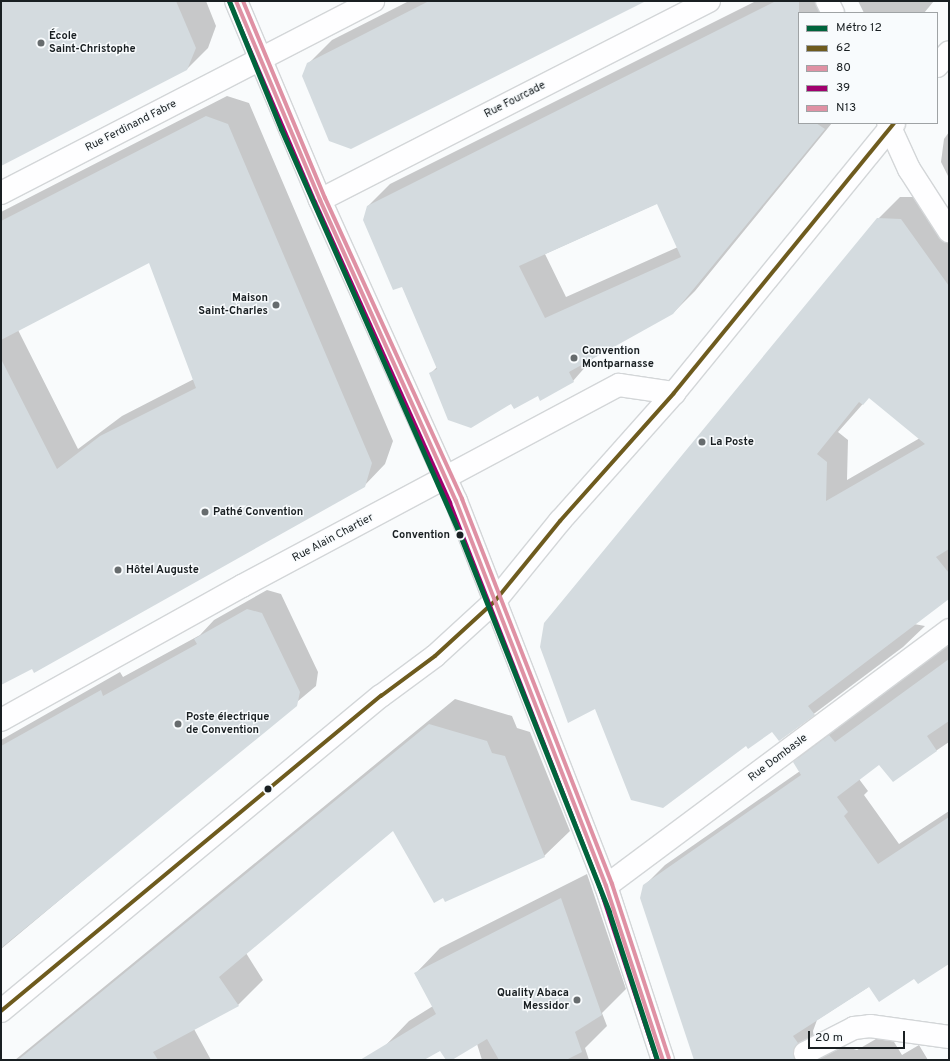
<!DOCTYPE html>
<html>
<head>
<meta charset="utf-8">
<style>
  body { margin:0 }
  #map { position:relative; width:950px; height:1061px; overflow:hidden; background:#f9fbfc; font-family:Overpass,sans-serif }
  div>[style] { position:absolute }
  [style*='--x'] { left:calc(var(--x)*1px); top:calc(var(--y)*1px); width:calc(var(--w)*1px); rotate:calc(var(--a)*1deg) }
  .shadow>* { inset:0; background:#0003 }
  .building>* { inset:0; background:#d4dbdf }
  .roads { filter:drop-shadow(1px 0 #d3d6d8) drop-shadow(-1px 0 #d3d6d8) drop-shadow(0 1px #d3d6d8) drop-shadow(0 -1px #d3d6d8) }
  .street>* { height:22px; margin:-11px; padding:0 11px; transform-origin:11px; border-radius:11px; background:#fefeff }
  .secondary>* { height:22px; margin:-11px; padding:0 11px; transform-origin:11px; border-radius:11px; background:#fefeff }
  .bus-1>* { height:4px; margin:-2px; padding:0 2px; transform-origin:2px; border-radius:2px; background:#6e5b1e }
  .bus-2>* { height:4px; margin:-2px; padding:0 2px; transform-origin:2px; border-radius:2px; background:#df91a4 }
  .bus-3>* { height:4px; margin:-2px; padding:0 2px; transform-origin:2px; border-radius:2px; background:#a0006e }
  .bus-4>* { height:4px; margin:-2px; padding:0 2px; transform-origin:2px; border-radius:2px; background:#df91a4 }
  .metro-1>* { height:5px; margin:-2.5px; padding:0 2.5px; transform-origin:2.5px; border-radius:2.5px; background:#00643c }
  .dots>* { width:11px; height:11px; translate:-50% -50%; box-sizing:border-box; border:2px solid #f8fbfd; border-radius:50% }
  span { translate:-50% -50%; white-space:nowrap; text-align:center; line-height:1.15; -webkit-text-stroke:3px #f8fbfd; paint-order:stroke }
  .poi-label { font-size:11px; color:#191f22; font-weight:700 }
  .left { translate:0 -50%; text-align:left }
  .right { translate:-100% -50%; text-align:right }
  .street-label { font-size:11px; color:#191f22 }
  .stop-label { font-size:11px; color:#191f22; font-weight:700 }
  .frame { position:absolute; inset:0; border:2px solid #191f22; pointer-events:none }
  .legend { position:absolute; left:798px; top:12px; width:140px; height:112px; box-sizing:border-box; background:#f8fbfd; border:1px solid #9fa3a5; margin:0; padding:5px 7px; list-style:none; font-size:12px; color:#191f22 }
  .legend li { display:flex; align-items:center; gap:8px; height:20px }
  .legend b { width:20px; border:1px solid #9fa3a5 }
  .scale { position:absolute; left:808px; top:1031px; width:97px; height:18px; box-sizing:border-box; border:2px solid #191f22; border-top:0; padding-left:5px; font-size:12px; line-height:14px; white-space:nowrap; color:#191f22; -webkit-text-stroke:3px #f8fbfd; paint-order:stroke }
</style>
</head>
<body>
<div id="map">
  <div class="shadow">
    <div style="clip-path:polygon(1px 1px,206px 1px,216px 26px,208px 48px,187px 69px,1px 161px)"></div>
    <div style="clip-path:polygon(409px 1px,644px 1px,308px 64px,332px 40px)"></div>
    <div style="clip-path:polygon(evenodd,756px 1px,835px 1px,841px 13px,799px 13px,799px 123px,832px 123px,695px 291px,673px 313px,594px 357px,573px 381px,512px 403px,430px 374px,437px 367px,368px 206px,390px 184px,756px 1px,658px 203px,678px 247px,566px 297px,545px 254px,658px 203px)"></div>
    <div style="clip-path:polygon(858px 1px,934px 1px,924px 13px,864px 13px)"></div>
    <div style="clip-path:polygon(evenodd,227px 96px,249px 103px,393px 441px,385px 464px,364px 486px,1px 684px,1px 212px,227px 96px,149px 261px,194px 379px,122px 416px,78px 449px,18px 330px,149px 261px)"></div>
    <div style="clip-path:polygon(949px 132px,949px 178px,941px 162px,944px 139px)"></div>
    <div style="clip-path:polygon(evenodd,900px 197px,923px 197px,949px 235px,949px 598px,914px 624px,925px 626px,903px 647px,779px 740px,772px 730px,746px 744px,663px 807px,878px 219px,900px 197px,869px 397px,920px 438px,847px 480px,848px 440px,838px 432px,869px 397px)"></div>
    <div style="clip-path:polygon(267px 590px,281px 594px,318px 672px,316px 686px,1px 949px,1px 740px,120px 672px,123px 677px,200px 635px,214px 620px)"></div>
    <div style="clip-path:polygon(949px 641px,949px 742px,893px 780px,879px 764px,859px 779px,868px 791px,864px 795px,899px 844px,949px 811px,949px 963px,915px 977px,870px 986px,817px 1020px,813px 1031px,814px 1038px,857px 1050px,888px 1032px,902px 1055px,919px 1045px,928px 1060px,696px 1060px,644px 886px,665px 865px,800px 771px,794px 762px,815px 742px)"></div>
    <div style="clip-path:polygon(455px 699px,512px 716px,517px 728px,530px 732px,570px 831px,544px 856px,393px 829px,246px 953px,263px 980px,238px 1005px,194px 1029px,211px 1060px,15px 1060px)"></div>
    <div style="clip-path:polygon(587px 874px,626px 989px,602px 1013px,607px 1026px,585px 1048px,589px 1060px,482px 1060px,477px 1044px,450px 1060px,441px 1050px,422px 1060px,392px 1060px,384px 1047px,409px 1021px,433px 1006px,415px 974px,440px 948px)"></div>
  </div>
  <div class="building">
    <div style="clip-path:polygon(1px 1px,176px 1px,196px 48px,187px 70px,1px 166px)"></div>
    <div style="clip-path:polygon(429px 1px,646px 1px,351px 149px,329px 141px,302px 76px,307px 63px)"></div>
    <div style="clip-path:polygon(evenodd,776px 1px,799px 1px,799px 123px,816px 123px,825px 129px,673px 314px,569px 372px,574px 382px,540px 401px,538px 396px,514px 409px,511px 404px,471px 428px,448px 420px,429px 373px,437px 369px,402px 287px,393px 290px,363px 220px,367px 206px,776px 1px,657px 204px,681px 257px,545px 318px,519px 266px,657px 204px)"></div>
    <div style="clip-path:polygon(206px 116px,228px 124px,372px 463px,365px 487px,34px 673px,32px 669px,1px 685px,1px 359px,57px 469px,100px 436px,196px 388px,149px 263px,1px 340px,1px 221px)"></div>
    <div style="clip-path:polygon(evenodd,877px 218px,901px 219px,949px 286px,949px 549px,936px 557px,949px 573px,949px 599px,808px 706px,815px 715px,779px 741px,772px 732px,748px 749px,746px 746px,663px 808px,631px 800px,595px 709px,568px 723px,540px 647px,544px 623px,877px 218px,869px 398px,925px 444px,826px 501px,827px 462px,817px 454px,859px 402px,863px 405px,869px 398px)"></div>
    <div style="clip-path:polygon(247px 609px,262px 613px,300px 692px,297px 706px,1px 948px,1px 746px,101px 690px,103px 696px,197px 644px,194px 639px)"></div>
    <div style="clip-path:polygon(949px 659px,949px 721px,927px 736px,937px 751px,893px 782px,879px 765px,837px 797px,848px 812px,844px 816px,878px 864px,949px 817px,949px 964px,918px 984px,914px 979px,879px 1002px,869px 987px,793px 1036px,798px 1043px,793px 1052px,795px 1060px,694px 1060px,640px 898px,643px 885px,801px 775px,793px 762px,829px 735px,835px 742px)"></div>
    <div style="clip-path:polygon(429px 724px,487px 741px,492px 753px,505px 756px,545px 857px,445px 902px,443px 898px,434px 903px,393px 831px,219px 977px,239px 1006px,153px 1052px,158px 1060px,18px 1060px)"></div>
    <div style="clip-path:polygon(561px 898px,602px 1015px,575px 1032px,582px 1052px,566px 1060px,499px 1060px,487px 1039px,452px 1060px,446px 1060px,440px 1051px,424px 1060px,360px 1060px,436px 1014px,414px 973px)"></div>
  </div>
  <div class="roads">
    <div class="street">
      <div style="--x:827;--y:1;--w:13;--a:63"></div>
      <div style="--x:888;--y:123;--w:51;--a:65.5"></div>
      <div style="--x:909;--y:169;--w:74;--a:57.2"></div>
      <div style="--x:1;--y:193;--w:419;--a:-27.3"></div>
      <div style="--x:320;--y:200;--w:437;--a:-27.1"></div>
      <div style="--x:1;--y:720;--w:276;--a:-29.1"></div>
      <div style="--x:242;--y:586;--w:427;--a:-28.1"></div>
      <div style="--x:619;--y:385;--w:56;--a:8.3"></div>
      <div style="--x:606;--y:886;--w:428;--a:-36.7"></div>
      <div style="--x:805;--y:1053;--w:55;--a:-27"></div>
      <div style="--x:854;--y:1028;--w:16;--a:-7"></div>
      <div style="--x:870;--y:1026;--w:80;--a:7.9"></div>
    </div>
    <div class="secondary">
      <div style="--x:236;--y:1;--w:216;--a:67.1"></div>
      <div style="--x:320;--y:200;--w:330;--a:65.7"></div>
      <div style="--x:456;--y:501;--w:413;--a:68.7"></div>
      <div style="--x:606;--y:886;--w:183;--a:71.9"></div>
      <div style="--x:937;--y:66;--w:18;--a:-49"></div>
      <div style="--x:1;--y:1011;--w:494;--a:-39.7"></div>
      <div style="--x:381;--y:696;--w:67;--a:-36.5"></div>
      <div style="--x:435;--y:656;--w:81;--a:-42.5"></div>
      <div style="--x:495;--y:601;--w:103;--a:-50.9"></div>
      <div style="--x:560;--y:521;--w:171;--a:-48.3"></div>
      <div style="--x:674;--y:393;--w:348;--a:-50.8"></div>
    </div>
  </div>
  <div class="bus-1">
    <div style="--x:1;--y:1011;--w:494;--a:-39.7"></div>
    <div style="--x:381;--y:696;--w:67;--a:-36.5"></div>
    <div style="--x:435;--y:656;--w:81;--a:-42.5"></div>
    <div style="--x:495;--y:601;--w:103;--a:-50.9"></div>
    <div style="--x:560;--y:521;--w:171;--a:-48.3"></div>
    <div style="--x:674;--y:393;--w:348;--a:-50.8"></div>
  </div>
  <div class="bus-2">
    <div style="--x:236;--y:1;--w:216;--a:67.1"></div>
    <div style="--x:320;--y:200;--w:330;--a:65.7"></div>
    <div style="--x:456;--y:501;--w:413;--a:68.7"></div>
    <div style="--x:606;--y:886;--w:183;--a:71.9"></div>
  </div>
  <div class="bus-3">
    <div style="--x:230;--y:3;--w:216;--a:66.9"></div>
    <div style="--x:315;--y:202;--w:330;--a:65.8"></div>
    <div style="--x:450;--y:503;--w:413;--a:68.7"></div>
    <div style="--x:600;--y:888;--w:181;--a:71.7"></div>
  </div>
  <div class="bus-4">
    <div style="--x:243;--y:1;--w:213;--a:67.4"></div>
    <div style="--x:325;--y:198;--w:331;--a:65.5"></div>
    <div style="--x:462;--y:499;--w:413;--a:68.7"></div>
    <div style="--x:612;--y:884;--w:183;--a:71.9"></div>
  </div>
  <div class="metro-1">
    <div style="--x:229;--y:1;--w:138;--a:67.9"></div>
    <div style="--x:281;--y:129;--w:444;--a:66.2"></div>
    <div style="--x:460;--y:535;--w:405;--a:68.4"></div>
    <div style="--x:609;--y:912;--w:156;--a:72"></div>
  </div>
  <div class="dots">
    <div style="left:41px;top:43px;background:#676c6e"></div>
    <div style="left:276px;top:305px;background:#676c6e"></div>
    <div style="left:574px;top:358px;background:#676c6e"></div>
    <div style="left:702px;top:442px;background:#676c6e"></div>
    <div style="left:205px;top:512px;background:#676c6e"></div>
    <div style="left:460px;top:535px;background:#191f22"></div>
    <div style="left:118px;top:570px;background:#676c6e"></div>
    <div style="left:178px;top:724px;background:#676c6e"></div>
    <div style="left:268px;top:789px;background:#191f22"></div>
    <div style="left:577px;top:1000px;background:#676c6e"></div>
  </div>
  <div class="poi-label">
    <span class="left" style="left:49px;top:43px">École<br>Saint-Christophe</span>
    <span class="right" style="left:268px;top:305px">Maison<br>Saint-Charles</span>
    <span class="left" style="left:582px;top:358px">Convention<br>Montparnasse</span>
    <span class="left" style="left:710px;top:442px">La Poste</span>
    <span class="left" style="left:213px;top:512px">Pathé Convention</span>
    <span class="left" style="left:126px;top:570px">Hôtel Auguste</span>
    <span class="left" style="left:186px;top:724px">Poste électrique<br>de Convention</span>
    <span class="right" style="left:569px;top:1000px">Quality Abaca<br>Messidor</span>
  </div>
  <div class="street-label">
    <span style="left:515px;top:100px;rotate:-27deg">Rue Fourcade</span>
    <span style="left:131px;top:126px;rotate:-27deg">Rue Ferdinand Fabre</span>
    <span style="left:333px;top:538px;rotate:-28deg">Rue Alain Chartier</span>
    <span style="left:778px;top:758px;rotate:-37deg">Rue Dombasle</span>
  </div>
  <div class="stop-label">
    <span class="right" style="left:450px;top:535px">Convention</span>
  </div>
  <div class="frame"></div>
  <ul class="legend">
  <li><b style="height:5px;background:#00643c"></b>Métro 12</li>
  <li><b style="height:5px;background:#6e5b1e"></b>62</li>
  <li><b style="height:5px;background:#df91a4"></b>80</li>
  <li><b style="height:5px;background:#a0006e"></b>39</li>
  <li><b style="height:5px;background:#df91a4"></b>N13</li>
  </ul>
  <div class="scale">20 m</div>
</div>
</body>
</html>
